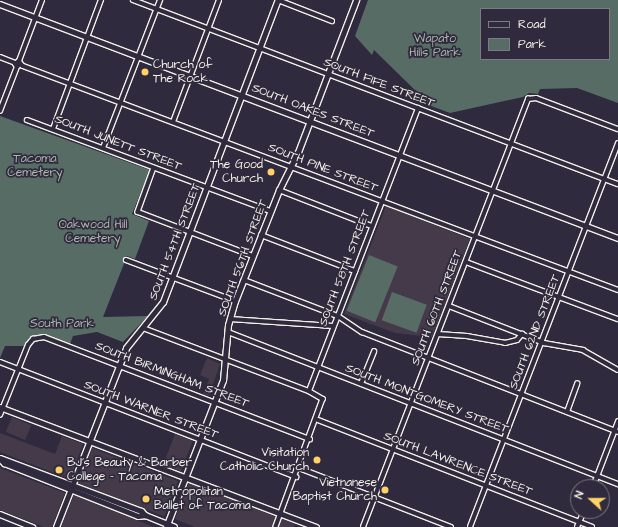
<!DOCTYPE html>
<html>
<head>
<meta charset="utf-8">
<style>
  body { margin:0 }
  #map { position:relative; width:618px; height:527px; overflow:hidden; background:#2f2a3d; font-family:"Architects Daughter",sans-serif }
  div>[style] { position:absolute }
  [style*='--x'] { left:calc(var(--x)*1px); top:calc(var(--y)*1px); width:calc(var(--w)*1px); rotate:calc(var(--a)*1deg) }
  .built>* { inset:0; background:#453a4a; transform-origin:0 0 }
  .green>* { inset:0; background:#586c66; transform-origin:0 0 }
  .roads { filter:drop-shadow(1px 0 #f4f1e8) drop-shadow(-1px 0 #f4f1e8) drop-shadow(0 1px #f4f1e8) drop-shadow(0 -1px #f4f1e8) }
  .minor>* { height:3.5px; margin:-1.75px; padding:0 1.75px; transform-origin:1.75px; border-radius:1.75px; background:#2f2a3d }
  .tertiary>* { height:4.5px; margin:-2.25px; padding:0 2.25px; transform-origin:2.25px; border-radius:2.25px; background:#2f2a3d }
  .secondary>* { height:5px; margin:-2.5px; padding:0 2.5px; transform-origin:2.5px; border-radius:2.5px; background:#2f2a3d }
  .dots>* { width:11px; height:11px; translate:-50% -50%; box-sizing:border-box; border:2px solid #2f2a3d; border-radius:50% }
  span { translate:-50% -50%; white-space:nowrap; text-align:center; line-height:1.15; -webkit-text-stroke:3.5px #2f2a3d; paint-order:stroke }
  .park-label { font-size:12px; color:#aeb5ae }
  .poi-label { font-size:12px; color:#f4f1e8 }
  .left { translate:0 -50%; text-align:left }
  .right { translate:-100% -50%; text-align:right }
  .street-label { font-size:12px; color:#f4f1e8 }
  .legend { position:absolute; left:480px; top:8px; width:130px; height:52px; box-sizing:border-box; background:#2f2a3d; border:1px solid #7e7a81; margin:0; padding:5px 7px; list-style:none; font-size:12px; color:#f4f1e8 }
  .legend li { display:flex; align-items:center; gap:8px; height:20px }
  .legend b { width:20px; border:1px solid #7e7a81 }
  .north { position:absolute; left:570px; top:479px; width:40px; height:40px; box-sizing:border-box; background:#2f2a3d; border:1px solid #7e7a81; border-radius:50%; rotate:291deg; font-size:11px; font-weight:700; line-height:16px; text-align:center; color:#f4f1e8 }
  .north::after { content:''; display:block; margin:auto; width:14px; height:18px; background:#ffd166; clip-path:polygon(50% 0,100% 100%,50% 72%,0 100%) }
</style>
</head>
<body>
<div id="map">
  <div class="built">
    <div style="clip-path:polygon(386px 206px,470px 239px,432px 337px,395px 333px,344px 314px)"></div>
    <div style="clip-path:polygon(207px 358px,220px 364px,209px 396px,203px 394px,209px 379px,200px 375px)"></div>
    <div style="left:12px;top:417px;width:21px;height:16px;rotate:23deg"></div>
    <div style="clip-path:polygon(0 433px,55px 454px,62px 436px,83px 444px,70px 479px,0 452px)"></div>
    <div style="left:175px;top:434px;width:19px;height:33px;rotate:21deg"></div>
    <div style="left:92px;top:448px;width:92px;height:38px;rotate:21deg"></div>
    <div style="clip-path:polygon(0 468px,65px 493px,52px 527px,44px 527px,0 510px)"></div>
    <div style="clip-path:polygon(189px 483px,295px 524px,294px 527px,195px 527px,175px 519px)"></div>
    <div style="clip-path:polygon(74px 495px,154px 527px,61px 527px)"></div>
  </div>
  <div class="green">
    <div style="clip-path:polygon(evenodd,368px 0,618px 0,618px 103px,577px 88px,540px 89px,538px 94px,529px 93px,523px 97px,450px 113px,418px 101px,420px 95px,374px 50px,372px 55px,355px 36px,368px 0,481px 9px,609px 9px,609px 59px,481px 59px,481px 9px)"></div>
    <div style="clip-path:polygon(0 116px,150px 170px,132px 214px,149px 221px,135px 259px,127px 256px,103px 317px,148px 316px,123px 342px,97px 332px,73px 336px,70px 344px,49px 336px,37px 336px,29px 338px,24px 346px,5px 346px,0 358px)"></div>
    <div style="left:369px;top:255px;width:31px;height:60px;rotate:22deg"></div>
    <div style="left:392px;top:292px;width:37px;height:30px;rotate:20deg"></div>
  </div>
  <div class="roads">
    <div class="minor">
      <div style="--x:133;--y:0;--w:519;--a:20.78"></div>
      <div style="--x:278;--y:0;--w:58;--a:21.3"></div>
      <div style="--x:0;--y:57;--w:17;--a:21"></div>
      <div style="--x:19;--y:61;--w:65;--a:-69.3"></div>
      <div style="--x:21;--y:65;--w:4;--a:153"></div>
      <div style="--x:17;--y:67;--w:4;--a:-124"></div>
      <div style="--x:15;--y:64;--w:5;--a:-37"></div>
      <div style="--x:19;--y:61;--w:6;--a:51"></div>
      <div style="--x:23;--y:66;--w:636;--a:20.63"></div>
      <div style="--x:0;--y:111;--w:47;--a:-68.9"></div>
      <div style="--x:27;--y:120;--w:259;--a:20.5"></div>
      <div style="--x:173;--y:122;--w:130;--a:-69.3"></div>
      <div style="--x:53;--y:129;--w:138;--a:-69.6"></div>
      <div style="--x:103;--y:148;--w:159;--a:-68.9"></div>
      <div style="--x:154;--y:168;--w:47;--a:110"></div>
      <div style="--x:138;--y:212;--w:123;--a:20.9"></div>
      <div style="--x:279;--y:190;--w:100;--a:21.2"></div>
      <div style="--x:261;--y:235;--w:101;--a:21"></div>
      <div style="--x:126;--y:260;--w:116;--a:20.6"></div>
      <div style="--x:466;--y:262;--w:162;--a:20.6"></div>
      <div style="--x:244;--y:280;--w:101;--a:21"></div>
      <div style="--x:338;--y:316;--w:29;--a:34"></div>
      <div style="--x:362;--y:332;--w:275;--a:21.3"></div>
      <div style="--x:449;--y:306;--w:102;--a:21.3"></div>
      <div style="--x:544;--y:343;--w:40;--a:10"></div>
      <div style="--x:583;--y:350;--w:40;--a:29.7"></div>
      <div style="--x:230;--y:319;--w:103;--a:3.9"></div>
      <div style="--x:143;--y:328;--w:178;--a:20.8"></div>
      <div style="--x:309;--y:391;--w:16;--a:30"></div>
      <div style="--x:323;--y:399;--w:136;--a:110.2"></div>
      <div style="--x:228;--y:332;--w:419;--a:21.3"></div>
      <div style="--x:438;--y:334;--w:29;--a:4"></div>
      <div style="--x:467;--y:336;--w:39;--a:10"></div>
      <div style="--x:505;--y:343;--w:12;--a:-14"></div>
      <div style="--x:517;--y:340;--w:8;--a:-50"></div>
      <div style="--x:0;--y:362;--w:318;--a:21.2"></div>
      <div style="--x:361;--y:384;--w:35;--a:-68"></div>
      <div style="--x:309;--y:391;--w:303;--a:-68.9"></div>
      <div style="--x:567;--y:412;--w:30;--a:-70"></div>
      <div style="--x:0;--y:415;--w:75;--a:-68.2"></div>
      <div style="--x:28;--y:345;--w:8;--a:-50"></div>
      <div style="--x:33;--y:339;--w:11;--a:-10"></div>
      <div style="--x:44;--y:337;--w:285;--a:21"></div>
      <div style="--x:318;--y:420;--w:294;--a:21.3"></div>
      <div style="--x:299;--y:468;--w:163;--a:21.2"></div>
      <div style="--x:593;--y:487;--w:70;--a:-69"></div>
      <div style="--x:363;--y:527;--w:459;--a:-68.9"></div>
      <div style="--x:528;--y:99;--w:8;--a:-7"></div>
      <div style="--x:536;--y:98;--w:88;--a:20.7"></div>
      <div style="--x:470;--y:527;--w:411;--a:-68.9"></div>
      <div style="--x:577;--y:527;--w:17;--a:-66"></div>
    </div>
    <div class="tertiary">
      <div style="--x:0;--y:4;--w:661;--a:20.74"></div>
      <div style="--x:0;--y:407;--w:338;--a:20.8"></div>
      <div style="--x:0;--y:514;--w:35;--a:22"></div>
      <div style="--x:56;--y:527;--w:192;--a:-68.6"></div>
      <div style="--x:126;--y:348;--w:59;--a:-51.2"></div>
      <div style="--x:163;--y:302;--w:323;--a:-69.2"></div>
    </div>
    <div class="secondary">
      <div style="--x:0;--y:458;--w:151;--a:20.6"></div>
      <div style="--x:141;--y:511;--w:6;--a:45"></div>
      <div style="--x:145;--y:515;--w:31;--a:22"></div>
      <div style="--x:0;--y:459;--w:6;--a:45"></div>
      <div style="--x:4;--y:463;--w:144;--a:21.6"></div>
      <div style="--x:138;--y:516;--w:7;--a:-8"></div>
      <div style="--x:166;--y:527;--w:158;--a:-68.8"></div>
      <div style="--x:223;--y:380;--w:55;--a:-84.8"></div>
      <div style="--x:228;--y:325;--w:25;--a:-74"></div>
      <div style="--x:235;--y:301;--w:119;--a:-68.4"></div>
      <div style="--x:279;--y:190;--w:42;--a:-63.4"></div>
      <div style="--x:298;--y:152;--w:163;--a:-69.1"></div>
    </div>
  </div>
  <div class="dots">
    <div style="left:145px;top:72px;background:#ffd166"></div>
    <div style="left:271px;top:172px;background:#ffd166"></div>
    <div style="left:317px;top:460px;background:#ffd166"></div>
    <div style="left:59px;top:470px;background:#ffd166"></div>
    <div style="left:385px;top:490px;background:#ffd166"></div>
    <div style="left:146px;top:499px;background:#ffd166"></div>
  </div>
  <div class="park-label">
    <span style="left:435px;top:46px">Wapato<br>Hills Park</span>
    <span style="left:35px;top:166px">Tacoma<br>Cemetery</span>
    <span style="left:93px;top:232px">Oakwood Hill<br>Cemetery</span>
    <span style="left:62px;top:324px">South Park</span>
  </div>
  <div class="poi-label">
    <span class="left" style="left:153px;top:72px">Church of<br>The Rock</span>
    <span class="right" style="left:263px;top:172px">The Good<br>Church</span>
    <span class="right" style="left:309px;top:460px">Visitation<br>Catholic Church</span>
    <span class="left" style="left:67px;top:470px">BJ's Beauty &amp; Barber<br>College - Tacoma</span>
    <span class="right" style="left:377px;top:490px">Vietnanese<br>Baptist Church</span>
    <span class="left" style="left:154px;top:499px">Metropolitan<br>Ballet of Tacoma</span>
  </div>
  <div class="street-label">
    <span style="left:379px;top:83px;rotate:21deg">SOUTH FIFE STREET</span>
    <span style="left:313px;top:111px;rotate:21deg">SOUTH OAKES STREET</span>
    <span style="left:118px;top:143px;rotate:21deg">SOUTH JUNETT STREET</span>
    <span style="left:323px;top:168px;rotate:21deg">SOUTH PINE STREET</span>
    <span style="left:175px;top:242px;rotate:-69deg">SOUTH 54TH STREET</span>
    <span style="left:243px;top:258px;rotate:-70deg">SOUTH 56TH STREET</span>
    <span style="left:345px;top:268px;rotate:-69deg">SOUTH 58TH STREET</span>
    <span style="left:437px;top:308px;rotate:-69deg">SOUTH 60TH STREET</span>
    <span style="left:535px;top:332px;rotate:-69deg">SOUTH 62ND STREET</span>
    <span style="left:172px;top:375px;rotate:21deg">SOUTH BIRMINGHAM STREET</span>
    <span style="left:427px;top:399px;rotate:21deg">SOUTH MONTGOMERY STREET</span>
    <span style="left:151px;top:410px;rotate:21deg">SOUTH WARNER STREET</span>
    <span style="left:458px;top:464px;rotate:21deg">SOUTH LAWRENCE STREET</span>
  </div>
  <ul class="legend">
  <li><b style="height:5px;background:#2f2a3d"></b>Road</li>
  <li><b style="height:11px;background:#586c66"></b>Park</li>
  </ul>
  <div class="north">N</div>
</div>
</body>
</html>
